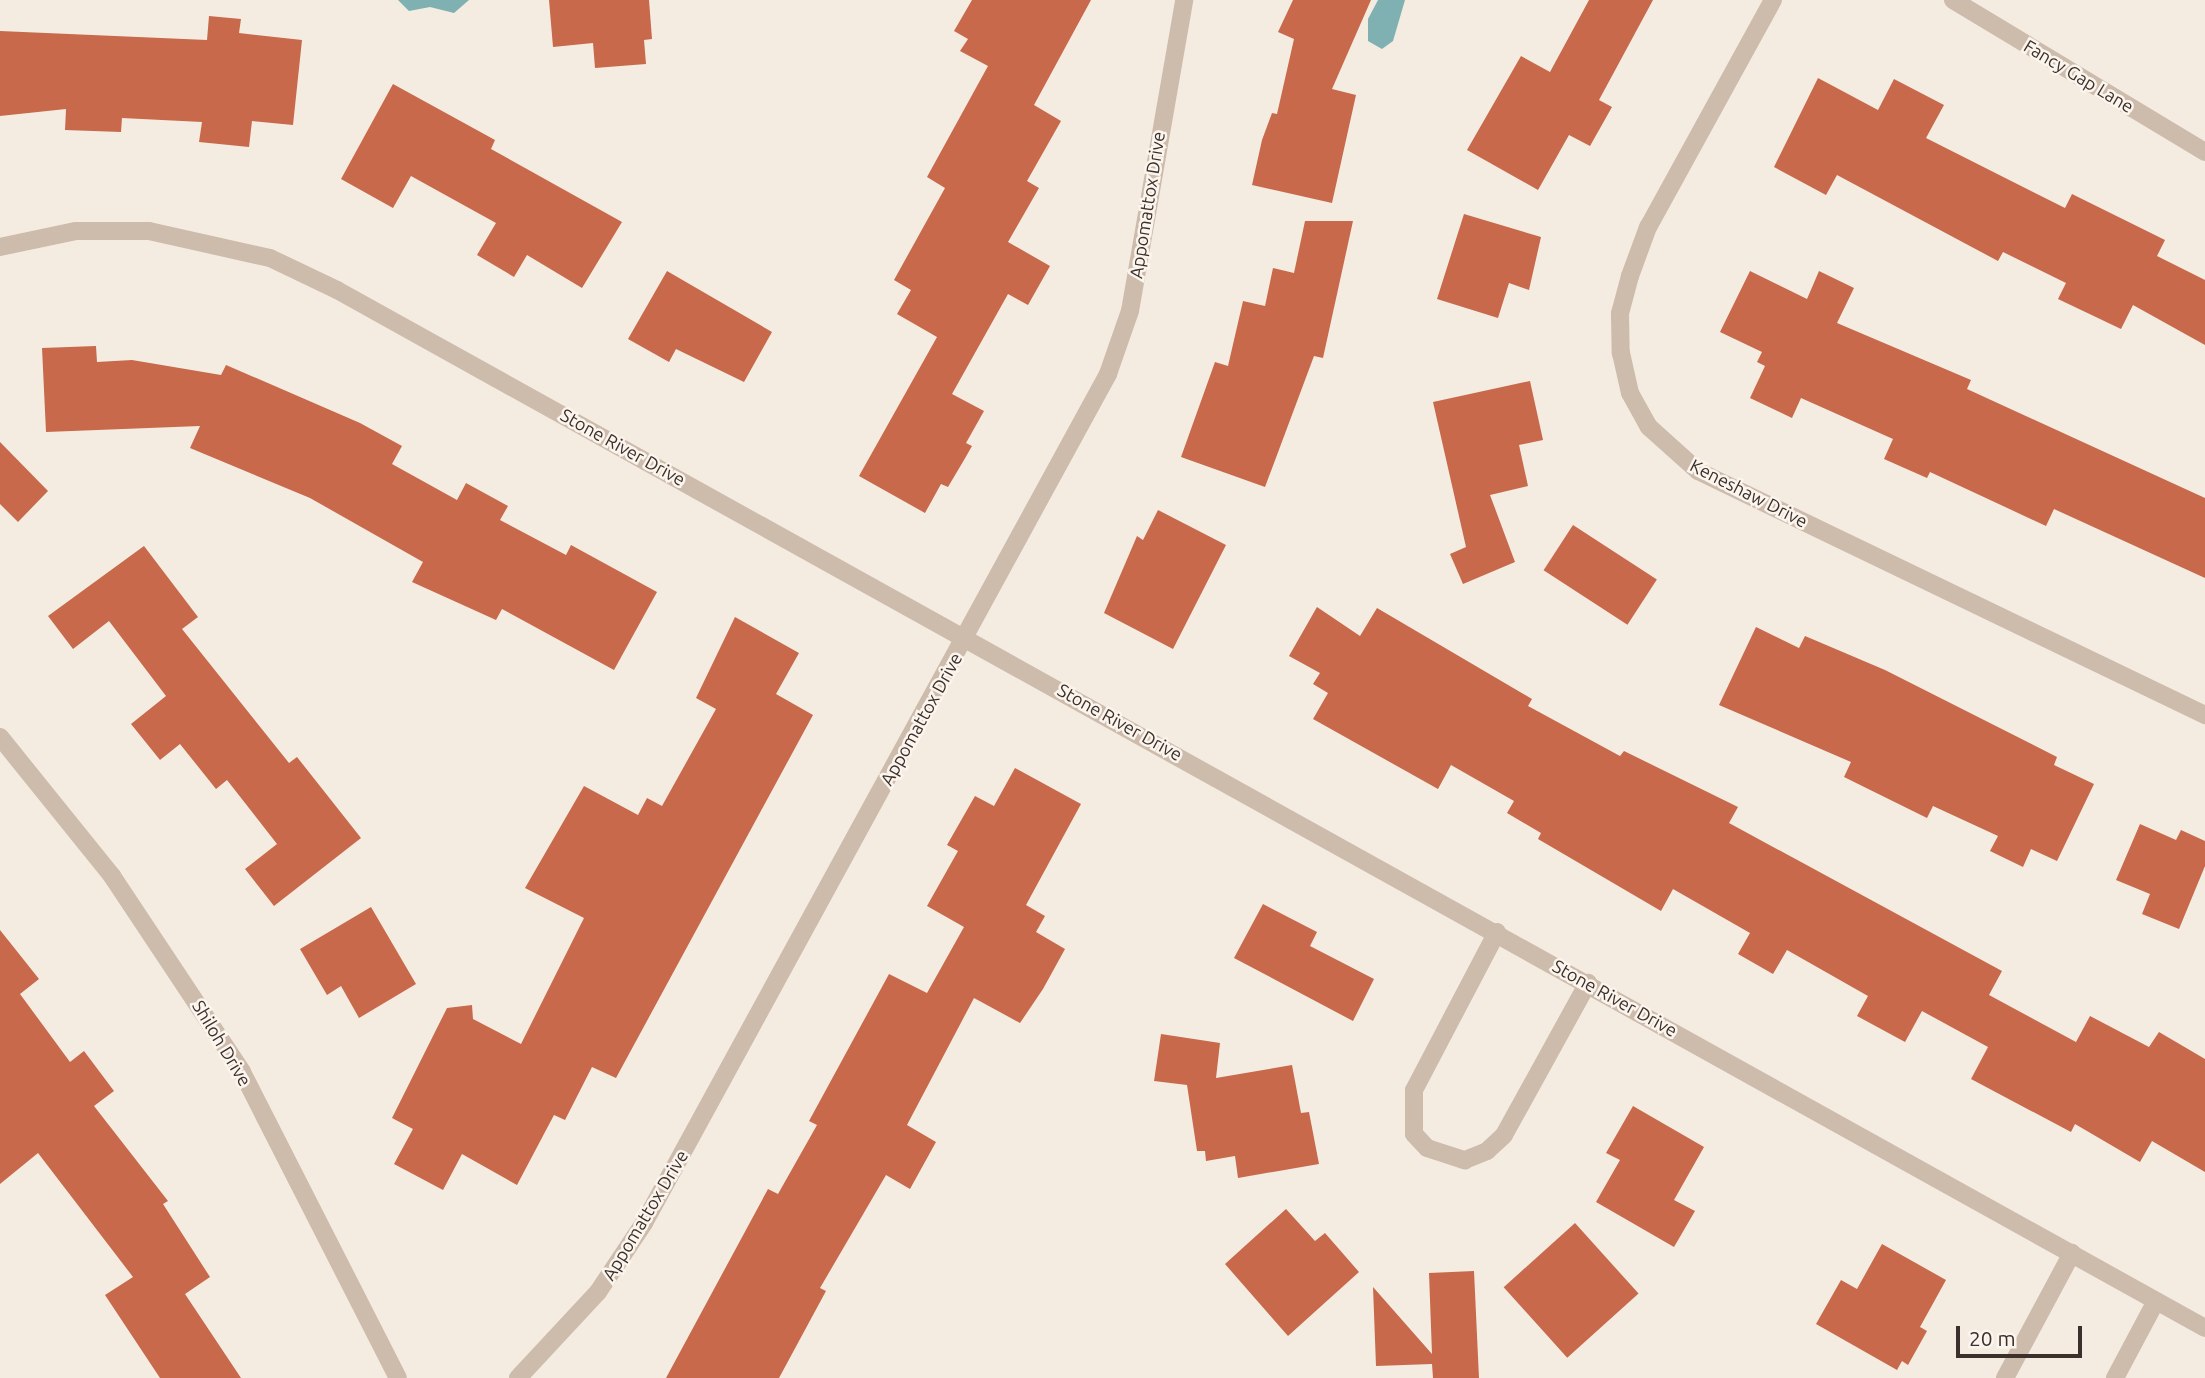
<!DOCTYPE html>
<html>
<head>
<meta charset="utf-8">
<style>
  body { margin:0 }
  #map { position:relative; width:2205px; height:1378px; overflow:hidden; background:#f4ebe1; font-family:Ubuntu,sans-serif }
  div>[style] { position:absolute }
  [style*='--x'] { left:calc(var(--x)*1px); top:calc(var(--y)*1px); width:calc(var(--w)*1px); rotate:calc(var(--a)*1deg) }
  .water>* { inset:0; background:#7fb0b2 }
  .building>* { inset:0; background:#c8694b; transform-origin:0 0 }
  .minor>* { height:18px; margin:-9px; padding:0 9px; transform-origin:9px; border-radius:9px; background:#cdbbac }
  span { translate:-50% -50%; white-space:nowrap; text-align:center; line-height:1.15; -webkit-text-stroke:5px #fbf5ee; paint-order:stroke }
  .street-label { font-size:18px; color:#3b302b }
  .scale { position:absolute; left:1956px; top:1326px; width:126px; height:32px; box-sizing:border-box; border:4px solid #3b302b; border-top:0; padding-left:9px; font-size:21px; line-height:24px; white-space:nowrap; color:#3b302b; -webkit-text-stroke:5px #fbf5ee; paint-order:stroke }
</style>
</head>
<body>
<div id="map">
  <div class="water">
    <div style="clip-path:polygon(398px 0,469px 0,454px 13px,430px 7px,409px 11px)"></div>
    <div style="clip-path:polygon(1378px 0,1405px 0,1393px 41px,1382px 49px,1368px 41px,1368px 19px)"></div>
  </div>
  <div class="building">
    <div style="clip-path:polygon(549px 0,649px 0,652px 39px,644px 40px,646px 64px,595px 68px,593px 43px,553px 47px)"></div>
    <div style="clip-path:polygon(972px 0,1091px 0,1034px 105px,1061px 121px,1027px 181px,1039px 188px,1008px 242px,1050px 266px,1028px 305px,1008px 294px,952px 394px,984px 411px,966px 443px,972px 446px,964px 460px,948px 487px,941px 484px,925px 513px,859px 476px,937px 337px,897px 314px,911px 290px,894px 280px,945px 188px,927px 177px,988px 66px,960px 51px,968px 39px,954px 31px)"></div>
    <div style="clip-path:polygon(1293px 0,1371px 0,1332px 89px,1356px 95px,1332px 203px,1252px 185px,1262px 140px,1272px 113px,1277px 114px,1294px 39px,1278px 32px)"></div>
    <div style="clip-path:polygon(1589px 0,1653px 0,1599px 100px,1612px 107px,1590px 146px,1569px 135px,1538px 190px,1467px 150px,1521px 56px,1550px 72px)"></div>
    <div style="clip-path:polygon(209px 16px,241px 19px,239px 33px,302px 40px,293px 125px,252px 121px,249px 147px,199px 142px,202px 122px,122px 118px,121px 132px,65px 130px,66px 109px,0 116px,0 31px,207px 40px)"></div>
    <div style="clip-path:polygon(1818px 78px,1878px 110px,1894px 79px,1944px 105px,1926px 138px,2065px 208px,2072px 194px,2165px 240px,2157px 256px,2205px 280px,2205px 345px,2133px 305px,2121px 329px,2058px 299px,2066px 283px,2003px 252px,1998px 261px,1837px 175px,1826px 195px,1774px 167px)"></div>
    <div style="clip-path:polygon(393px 84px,495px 140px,491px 149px,622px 222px,582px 288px,527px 255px,514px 277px,477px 255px,496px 223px,411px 176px,393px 208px,341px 179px)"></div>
    <div style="clip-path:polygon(1464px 214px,1541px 237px,1529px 290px,1509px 283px,1498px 318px,1437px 299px)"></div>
    <div style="clip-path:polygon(1305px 221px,1353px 221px,1323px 358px,1314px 356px,1265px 487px,1181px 457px,1215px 362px,1228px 366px,1243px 301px,1265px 306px,1273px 268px,1294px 273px)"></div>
    <div style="clip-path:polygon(667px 271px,772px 332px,744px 382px,676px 349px,669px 362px,628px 339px)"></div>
    <div style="clip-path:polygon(1750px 271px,1807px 299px,1819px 271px,1854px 288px,1837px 323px,1971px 380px,1967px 389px,2205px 498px,2205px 578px,2054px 509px,2046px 526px,1930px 472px,1927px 478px,1884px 459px,1893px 439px,1801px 398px,1792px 418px,1750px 398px,1765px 366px,1757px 362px,1762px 352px,1720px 332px)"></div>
    <div style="clip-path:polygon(96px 346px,97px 362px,132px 360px,221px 375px,226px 365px,360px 423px,402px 446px,392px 464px,457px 500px,466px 483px,508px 506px,500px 520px,566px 555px,571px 545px,657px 592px,614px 670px,502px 609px,496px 620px,412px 582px,423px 562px,310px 498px,190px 448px,200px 426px,46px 432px,42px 348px)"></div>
    <div style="clip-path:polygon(1530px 381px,1543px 440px,1519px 445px,1528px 486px,1490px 495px,1515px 562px,1463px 584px,1450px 554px,1466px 547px,1433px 402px)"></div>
    <div style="clip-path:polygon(0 442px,48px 491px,18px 522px,0 504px)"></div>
    <div style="clip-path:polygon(1158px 510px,1226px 545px,1173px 649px,1104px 613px,1137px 536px,1143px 540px)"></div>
    <div style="left:1573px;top:525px;width:100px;height:54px;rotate:33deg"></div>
    <div style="clip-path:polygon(144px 546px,198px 617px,182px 629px,289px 763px,297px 757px,361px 838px,274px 906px,245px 869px,277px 844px,227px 780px,216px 789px,180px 744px,160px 760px,131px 724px,166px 696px,109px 621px,73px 649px,48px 616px)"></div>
    <div style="clip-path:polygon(1317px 607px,1360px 636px,1377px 608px,1532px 699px,1528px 706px,1620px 756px,1624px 751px,1738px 807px,1729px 823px,2002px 971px,1989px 995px,2076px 1042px,2090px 1016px,2149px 1047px,2159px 1032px,2205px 1059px,2205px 1172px,2152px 1141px,2140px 1162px,2075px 1124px,2071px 1132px,1971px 1079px,1988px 1047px,1922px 1011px,1905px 1042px,1857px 1016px,1868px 996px,1787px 950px,1773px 974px,1738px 954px,1750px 933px,1673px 889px,1661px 911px,1538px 839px,1541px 833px,1507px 813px,1514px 801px,1451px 765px,1438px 789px,1313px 719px,1328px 693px,1313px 684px,1320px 673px,1289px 656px)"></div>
    <div style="clip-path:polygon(735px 617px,799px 653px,776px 694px,813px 715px,616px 1078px,592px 1067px,565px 1120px,554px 1115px,517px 1185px,462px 1154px,443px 1190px,394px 1164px,413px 1129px,392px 1118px,447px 1008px,472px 1005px,473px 1019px,521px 1044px,584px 918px,525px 888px,584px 786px,638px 815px,647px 798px,662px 806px,716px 709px,696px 698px)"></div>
    <div style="clip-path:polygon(1756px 627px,1799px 648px,1805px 636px,1885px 670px,2057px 757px,2054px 765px,2094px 784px,2057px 861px,2031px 849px,2023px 867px,1990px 851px,1998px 836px,1933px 806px,1927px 818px,1844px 777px,1851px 762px,1719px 705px)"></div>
    <div style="clip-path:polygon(1015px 768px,1081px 804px,1026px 905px,1045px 916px,1036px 932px,1065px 949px,1043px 989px,1020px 1023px,974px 998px,907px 1125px,936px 1142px,910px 1189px,886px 1175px,820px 1288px,826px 1291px,779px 1378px,666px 1378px,768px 1189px,778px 1194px,817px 1125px,809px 1121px,889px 974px,927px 993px,964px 927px,927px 906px,958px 851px,947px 845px,975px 796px,994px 806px)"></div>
    <div style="clip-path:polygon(2140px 824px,2176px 840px,2181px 830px,2205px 841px,2205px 866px,2179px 929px,2142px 914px,2150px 894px,2116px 880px)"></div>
    <div style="clip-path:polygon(1263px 904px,1317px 932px,1310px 946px,1374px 979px,1353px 1021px,1234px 958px)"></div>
    <div style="clip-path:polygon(371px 907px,416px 984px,359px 1018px,341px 986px,327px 995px,300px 949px)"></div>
    <div style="clip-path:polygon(0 930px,39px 979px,20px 994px,70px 1062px,84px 1051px,114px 1091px,94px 1106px,168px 1201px,163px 1204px,210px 1277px,185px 1294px,241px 1378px,160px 1378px,105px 1295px,133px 1277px,38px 1153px,0 1184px)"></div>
    <div style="clip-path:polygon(1161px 1034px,1220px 1043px,1216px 1078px,1292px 1065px,1301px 1113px,1309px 1112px,1319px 1164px,1238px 1178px,1235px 1156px,1206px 1161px,1205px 1151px,1197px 1151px,1187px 1085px,1154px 1081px)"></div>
    <div style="clip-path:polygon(1633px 1106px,1704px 1147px,1674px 1200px,1695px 1211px,1674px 1247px,1596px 1202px,1620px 1160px,1606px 1153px)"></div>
    <div style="clip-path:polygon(1286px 1209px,1315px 1241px,1325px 1233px,1359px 1272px,1288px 1336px,1225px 1264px)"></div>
    <div style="left:1575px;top:1223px;width:95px;height:96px;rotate:48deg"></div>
    <div style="clip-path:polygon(1882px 1244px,1946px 1280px,1920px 1327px,1927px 1331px,1908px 1365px,1902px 1361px,1897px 1370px,1816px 1324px,1841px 1280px,1857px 1289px)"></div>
    <div style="clip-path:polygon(1474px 1271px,1479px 1378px,1433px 1378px,1432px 1364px,1376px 1366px,1373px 1287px,1432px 1354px,1429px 1273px)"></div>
  </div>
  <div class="minor">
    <div style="--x:1773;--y:0;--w:259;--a:118.8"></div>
    <div style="--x:1648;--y:227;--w:52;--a:110.2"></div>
    <div style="--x:1630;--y:276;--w:39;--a:105"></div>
    <div style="--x:1620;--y:314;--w:39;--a:89"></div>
    <div style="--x:1621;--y:353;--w:41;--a:77.3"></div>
    <div style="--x:1630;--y:393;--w:39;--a:61"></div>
    <div style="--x:1649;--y:427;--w:66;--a:41.9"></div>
    <div style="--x:1698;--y:471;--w:563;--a:25.7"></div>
    <div style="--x:1953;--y:0;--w:294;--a:31.1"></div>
    <div style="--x:0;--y:247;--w:78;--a:-11.9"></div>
    <div style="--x:76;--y:231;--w:73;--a:0"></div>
    <div style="--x:149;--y:231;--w:124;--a:12.6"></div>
    <div style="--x:270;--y:258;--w:74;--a:25.5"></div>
    <div style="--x:337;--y:290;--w:2137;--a:29.06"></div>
    <div style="--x:0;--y:737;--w:179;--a:51.1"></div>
    <div style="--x:112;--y:876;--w:235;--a:56.4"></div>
    <div style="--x:242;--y:1072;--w:343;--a:63"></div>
    <div style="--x:1497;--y:932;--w:178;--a:117.7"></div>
    <div style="--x:1414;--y:1090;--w:44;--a:90"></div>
    <div style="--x:1414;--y:1134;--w:19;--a:47"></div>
    <div style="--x:1427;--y:1148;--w:40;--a:18"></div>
    <div style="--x:1465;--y:1160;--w:24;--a:-22"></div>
    <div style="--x:1487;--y:1151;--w:23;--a:-43"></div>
    <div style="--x:1504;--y:1135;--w:174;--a:-61.1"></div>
    <div style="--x:518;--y:1378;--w:117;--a:-47.1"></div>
    <div style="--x:598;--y:1292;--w:83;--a:-56.3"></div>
    <div style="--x:644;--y:1223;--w:968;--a:-61.34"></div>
    <div style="--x:1108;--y:374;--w:67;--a:-70.8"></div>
    <div style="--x:1130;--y:311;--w:316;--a:-80.1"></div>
    <div style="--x:2005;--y:1378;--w:142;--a:-61.8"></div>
    <div style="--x:2115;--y:1378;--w:87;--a:-62"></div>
  </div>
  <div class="street-label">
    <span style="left:2079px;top:76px;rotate:31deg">Fancy Gap Lane</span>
    <span style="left:1147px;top:205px;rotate:-81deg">Appomattox Drive</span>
    <span style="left:623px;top:447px;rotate:29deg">Stone River Drive</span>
    <span style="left:1749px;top:493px;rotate:27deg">Keneshaw Drive</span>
    <span style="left:921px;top:719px;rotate:-61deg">Appomattox Drive</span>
    <span style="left:1120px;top:722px;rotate:29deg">Stone River Drive</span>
    <span style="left:1615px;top:998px;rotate:29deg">Stone River Drive</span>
    <span style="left:222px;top:1043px;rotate:59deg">Shiloh Drive</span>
    <span style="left:645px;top:1215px;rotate:-59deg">Appomattox Drive</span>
  </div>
  <div class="scale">20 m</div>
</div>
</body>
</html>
